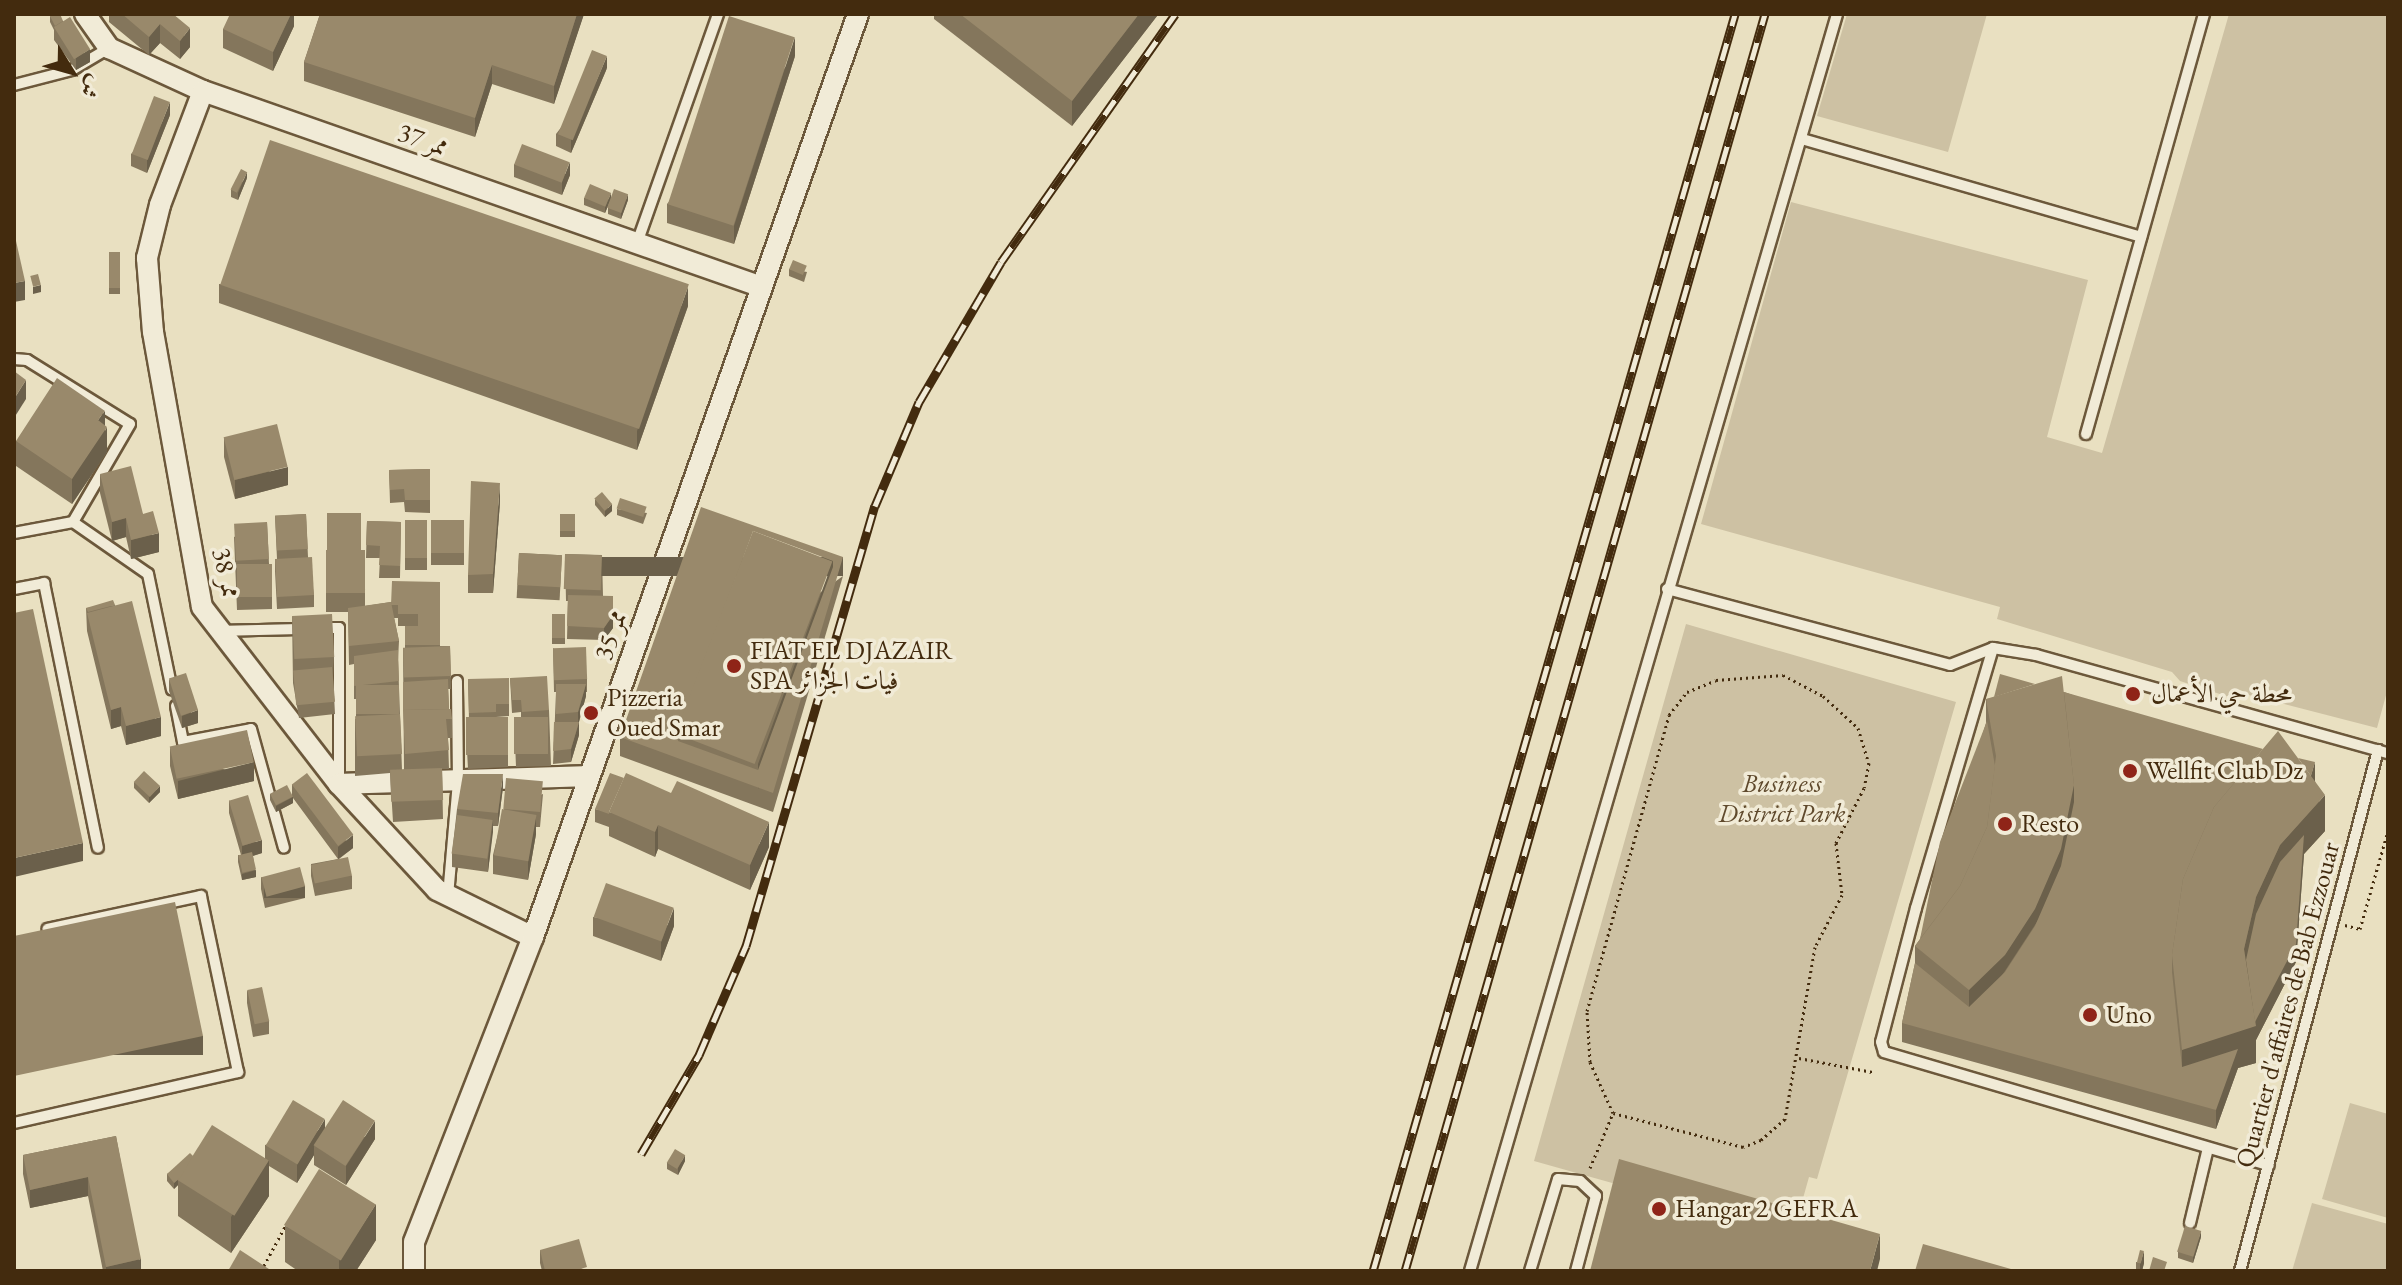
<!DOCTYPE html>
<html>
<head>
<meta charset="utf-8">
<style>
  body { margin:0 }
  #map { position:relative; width:2402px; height:1285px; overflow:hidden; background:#e9e0c1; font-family:"EB Garamond",Amiri,serif }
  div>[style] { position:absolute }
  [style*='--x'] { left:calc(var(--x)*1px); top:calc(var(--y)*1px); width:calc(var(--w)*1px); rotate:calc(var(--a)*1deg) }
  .green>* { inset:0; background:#cdc1a3 }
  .path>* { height:3px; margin-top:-1.5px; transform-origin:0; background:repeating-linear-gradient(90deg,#432b0e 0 2px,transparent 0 6px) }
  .roads { filter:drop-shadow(2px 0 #6c583b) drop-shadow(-2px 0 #6c583b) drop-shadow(0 2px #6c583b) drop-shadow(0 -2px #6c583b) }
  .service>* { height:10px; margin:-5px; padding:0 5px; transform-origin:5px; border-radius:5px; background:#f1ebd7 }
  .minor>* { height:20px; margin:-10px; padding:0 10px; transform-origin:10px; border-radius:10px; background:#f1ebd7 }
  .rail>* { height:9px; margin-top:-4.5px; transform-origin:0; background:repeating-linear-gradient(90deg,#f1ebd7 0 18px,#432b0e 0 36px); box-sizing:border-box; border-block:2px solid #432b0e }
  .wall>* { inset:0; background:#84765c; transform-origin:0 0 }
  .shaded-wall>* { inset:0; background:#6b604b; transform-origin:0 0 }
  .building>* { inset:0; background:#99896b; transform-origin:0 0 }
  .dots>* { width:22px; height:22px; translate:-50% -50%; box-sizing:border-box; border:4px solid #f1ebd7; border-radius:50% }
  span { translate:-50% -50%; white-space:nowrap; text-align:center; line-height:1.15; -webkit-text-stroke:7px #f1ebd7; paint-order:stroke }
  .street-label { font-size:26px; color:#432b0e }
  .poi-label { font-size:26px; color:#432b0e }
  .left { translate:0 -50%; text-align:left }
  .park-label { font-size:26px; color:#5f492c; font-style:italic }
  .frame { position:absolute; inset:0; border:16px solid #432b0e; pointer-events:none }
  .north { position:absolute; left:32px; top:32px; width:80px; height:80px; -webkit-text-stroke:6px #f1ebd7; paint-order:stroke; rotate:127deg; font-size:22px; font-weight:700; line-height:32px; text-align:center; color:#432b0e }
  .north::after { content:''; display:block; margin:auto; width:28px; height:36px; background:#432b0e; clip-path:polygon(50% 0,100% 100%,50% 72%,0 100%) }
</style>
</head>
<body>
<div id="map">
  <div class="green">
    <div style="clip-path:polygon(1847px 14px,1987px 14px,1948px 152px,1817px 116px)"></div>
    <div style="clip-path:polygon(2229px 14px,2388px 14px,2388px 688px,2377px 728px,2241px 693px,2229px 697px,2180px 681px,2172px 672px,1997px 619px,2000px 607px,1701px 524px,1791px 202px,2088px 280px,2047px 437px,2102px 453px)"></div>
    <div style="clip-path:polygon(1686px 624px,1956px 702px,1817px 1179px,1809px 1177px,1793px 1234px,1534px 1161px)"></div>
    <div style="clip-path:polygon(2350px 1103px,2388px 1114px,2388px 1218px,2322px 1199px)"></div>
    <div style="clip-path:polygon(2312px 1203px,2388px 1224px,2388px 1271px,2292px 1271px)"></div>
  </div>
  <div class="path">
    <div style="--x:2345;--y:925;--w:16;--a:15"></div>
    <div style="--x:2360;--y:929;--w:102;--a:-74.1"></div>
    <div style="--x:1799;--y:1058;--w:75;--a:10.7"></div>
    <div style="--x:1590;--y:1168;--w:60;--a:-67.3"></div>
    <div style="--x:1613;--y:1113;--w:56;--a:-114.3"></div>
    <div style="--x:1590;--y:1062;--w:51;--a:-93.4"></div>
    <div style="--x:1587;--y:1011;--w:307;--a:-74.5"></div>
    <div style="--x:1669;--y:715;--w:29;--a:-52"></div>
    <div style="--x:1687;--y:692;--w:31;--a:-22"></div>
    <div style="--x:1716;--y:680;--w:67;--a:-4.3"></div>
    <div style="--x:1783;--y:675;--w:45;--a:27.7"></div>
    <div style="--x:1823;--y:696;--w:47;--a:42.4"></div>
    <div style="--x:1858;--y:728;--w:37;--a:73"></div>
    <div style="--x:1869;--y:763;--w:25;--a:101"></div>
    <div style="--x:1864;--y:788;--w:62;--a:117"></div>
    <div style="--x:1836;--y:843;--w:52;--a:83.4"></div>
    <div style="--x:1842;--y:895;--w:59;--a:117.4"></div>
    <div style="--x:1815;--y:947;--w:175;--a:99.9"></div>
    <div style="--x:1785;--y:1119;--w:32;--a:139"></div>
    <div style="--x:1761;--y:1140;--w:19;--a:159"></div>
    <div style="--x:1743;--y:1147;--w:134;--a:-165.3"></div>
    <div style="--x:261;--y:1271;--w:52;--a:-61.5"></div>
  </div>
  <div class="roads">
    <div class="service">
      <div style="--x:14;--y:85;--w:60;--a:-14.5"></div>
      <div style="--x:72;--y:70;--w:43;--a:-30.7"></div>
      <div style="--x:1802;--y:139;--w:353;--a:16.1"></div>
      <div style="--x:637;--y:243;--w:243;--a:-70.5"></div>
      <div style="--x:14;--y:359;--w:13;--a:4"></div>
      <div style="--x:27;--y:360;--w:121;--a:31.9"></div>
      <div style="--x:130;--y:424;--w:113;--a:120.2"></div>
      <div style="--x:73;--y:522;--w:60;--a:169.4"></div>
      <div style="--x:2086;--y:434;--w:436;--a:-74.3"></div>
      <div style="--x:73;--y:522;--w:91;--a:34.7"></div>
      <div style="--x:148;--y:574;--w:118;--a:78.3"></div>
      <div style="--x:14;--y:589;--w:31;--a:-11"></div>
      <div style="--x:44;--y:583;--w:270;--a:78.5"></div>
      <div style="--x:1667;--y:589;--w:293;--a:15"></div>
      <div style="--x:1950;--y:665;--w:46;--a:-21.6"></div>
      <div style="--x:1993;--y:648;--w:44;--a:9.2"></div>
      <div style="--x:2036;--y:655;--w:365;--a:15.6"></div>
      <div style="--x:321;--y:628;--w:18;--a:0"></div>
      <div style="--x:339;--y:628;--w:154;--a:90"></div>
      <div style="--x:222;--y:631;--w:83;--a:-1.4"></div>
      <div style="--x:1993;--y:648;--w:271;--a:106.5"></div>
      <div style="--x:1916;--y:908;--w:138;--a:104.6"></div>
      <div style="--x:1881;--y:1042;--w:10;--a:73"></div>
      <div style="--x:1884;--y:1052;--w:401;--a:16.4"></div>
      <div style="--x:176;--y:706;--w:37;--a:79"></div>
      <div style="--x:183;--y:742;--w:69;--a:-10.8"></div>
      <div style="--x:251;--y:729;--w:123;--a:74.5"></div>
      <div style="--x:448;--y:896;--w:114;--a:-85"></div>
      <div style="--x:458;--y:782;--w:101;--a:-90.6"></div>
      <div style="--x:14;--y:1123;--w:230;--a:-12.8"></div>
      <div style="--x:238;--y:1072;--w:180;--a:-101.9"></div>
      <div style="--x:201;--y:896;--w:157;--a:167.9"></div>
      <div style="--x:2190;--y:1223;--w:77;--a:-76.5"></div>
      <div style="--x:1470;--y:1271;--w:1309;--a:-73.72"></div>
      <div style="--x:1530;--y:1271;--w:96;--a:-73.1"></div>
      <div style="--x:1558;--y:1179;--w:22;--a:5"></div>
      <div style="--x:1580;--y:1181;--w:22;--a:43"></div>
      <div style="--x:1596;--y:1196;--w:78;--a:104.9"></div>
      <div style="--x:2240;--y:1271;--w:539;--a:-75.16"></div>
    </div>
    <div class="minor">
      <div style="--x:85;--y:14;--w:42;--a:54.8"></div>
      <div style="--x:109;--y:48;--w:103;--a:24.6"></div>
      <div style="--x:203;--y:91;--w:592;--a:19.32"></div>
      <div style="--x:203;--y:91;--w:122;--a:110.7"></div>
      <div style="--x:160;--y:205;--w:55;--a:103.8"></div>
      <div style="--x:147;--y:258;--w:74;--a:85.4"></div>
      <div style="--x:153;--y:332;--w:279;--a:79.9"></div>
      <div style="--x:202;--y:607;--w:224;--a:52.3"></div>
      <div style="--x:339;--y:784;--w:144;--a:47.2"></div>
      <div style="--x:437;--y:890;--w:107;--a:26.1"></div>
      <div style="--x:339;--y:784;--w:250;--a:-1.8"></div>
      <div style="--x:414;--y:1271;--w:29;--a:-90"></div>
      <div style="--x:414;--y:1242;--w:327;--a:-68.7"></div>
      <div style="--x:533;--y:937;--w:979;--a:-70.6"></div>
    </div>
  </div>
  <div class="rail">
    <div style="--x:641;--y:1154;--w:115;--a:-59.6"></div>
    <div style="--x:699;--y:1055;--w:119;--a:-66.7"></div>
    <div style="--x:746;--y:946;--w:459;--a:-73.7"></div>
    <div style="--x:875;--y:506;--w:113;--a:-67.1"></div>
    <div style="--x:919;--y:402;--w:162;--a:-59.6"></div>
    <div style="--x:1001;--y:262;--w:303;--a:-54.9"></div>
    <div style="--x:1373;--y:1271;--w:1308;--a:-73.93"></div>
    <div style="--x:1405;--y:1271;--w:1308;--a:-74.02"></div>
  </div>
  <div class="wall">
    <div style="clip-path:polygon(109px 14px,173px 14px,190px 47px,180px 59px,160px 43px,149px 55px,109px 22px)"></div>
    <div style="clip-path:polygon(294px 14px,294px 26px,273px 71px,223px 48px,223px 29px)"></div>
    <div style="clip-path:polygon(320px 14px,584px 14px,554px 104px,492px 84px,475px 137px,304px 81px,304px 62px)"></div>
    <div style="clip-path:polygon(934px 14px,1157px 14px,1157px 16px,1072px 126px,934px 19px)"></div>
    <div style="clip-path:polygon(50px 16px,63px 21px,90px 62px,76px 70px,54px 40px,54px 30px,50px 22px)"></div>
    <div style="clip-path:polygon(795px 56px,734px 244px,667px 223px,667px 204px)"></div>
    <div style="clip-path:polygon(607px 68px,571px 153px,556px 146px,556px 134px)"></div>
    <div style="clip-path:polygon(170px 115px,147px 173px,131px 166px,131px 154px)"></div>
    <div style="clip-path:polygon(514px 164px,570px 175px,562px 195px,514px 177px)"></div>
    <div style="clip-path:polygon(247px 178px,238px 200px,231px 197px,231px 190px)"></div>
    <div style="clip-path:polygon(584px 198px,611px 199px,628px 200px,621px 219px,608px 214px,608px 208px,610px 201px,605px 213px,584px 205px)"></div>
    <div style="left:109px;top:252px;width:11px;height:42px"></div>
    <div style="clip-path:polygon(789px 269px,807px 272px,804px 282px,789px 276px)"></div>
    <div style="clip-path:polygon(219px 284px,688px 306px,637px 450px,219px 303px)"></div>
    <div style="clip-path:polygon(105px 425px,107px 452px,72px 504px,16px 466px,16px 441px)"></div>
    <div style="clip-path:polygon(224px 438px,288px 485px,235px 499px,224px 457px)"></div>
    <div style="clip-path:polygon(430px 469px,430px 513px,405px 512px,404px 502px,390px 503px,389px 470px)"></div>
    <div style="clip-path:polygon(100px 474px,143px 514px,159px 552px,131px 559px,126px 537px,112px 541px,100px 493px)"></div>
    <div style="clip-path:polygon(595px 499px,612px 511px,605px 517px,595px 505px)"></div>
    <div style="clip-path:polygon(500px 502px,493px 593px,468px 593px,468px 575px)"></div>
    <div style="clip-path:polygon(617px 509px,647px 513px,643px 524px,617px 515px)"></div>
    <div style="clip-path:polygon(306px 514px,308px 557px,314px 595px,314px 607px,277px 609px,275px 571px,275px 559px,277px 559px,275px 516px)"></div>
    <div style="left:560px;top:514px;width:15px;height:23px"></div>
    <div style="left:405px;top:520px;width:22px;height:50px"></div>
    <div style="left:431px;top:520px;width:33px;height:45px"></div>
    <div style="clip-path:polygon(367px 521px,401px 522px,400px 578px,379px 578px,380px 558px,366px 558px)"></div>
    <div style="clip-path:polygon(267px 522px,269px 564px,272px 564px,272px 609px,237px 610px,234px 537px)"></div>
    <div style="clip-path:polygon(evenodd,326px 550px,365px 550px,365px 606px,391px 602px,440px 582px,440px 646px,450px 646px,451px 689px,448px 689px,449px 709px,452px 719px,452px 738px,448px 738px,449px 769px,442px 769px,443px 819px,393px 822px,390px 773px,355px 776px,355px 719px,356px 719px,356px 699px,354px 699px,354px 664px,349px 665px,348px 612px,326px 612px,326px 550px,394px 618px,398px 618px,398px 626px,405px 626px,405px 648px,403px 648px,404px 770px,402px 770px,398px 660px,399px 641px,394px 618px)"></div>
    <div style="left:519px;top:553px;width:43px;height:45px;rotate:3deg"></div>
    <div style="clip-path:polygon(565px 554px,602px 555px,603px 596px,613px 628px,604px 640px,567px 639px,568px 601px,566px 601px)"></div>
    <div style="clip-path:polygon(843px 576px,773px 812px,620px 756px,620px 737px)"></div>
    <div style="clip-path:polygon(115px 605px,161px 736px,126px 745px,121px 726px,111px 729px,87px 631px,86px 608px)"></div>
    <div style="left:565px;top:614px;width:30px;height:13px;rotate:90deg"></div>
    <div style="clip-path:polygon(292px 616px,334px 657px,333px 676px,335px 714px,299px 718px,293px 683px)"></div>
    <div style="clip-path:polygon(553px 648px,587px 679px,587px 692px,586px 692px,586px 696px,579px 722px,579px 735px,571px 762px,553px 764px,556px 692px,554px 692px)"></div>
    <div style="clip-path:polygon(510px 678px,549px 710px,551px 766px,516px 767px,514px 717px,521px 717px,521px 712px,512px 713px)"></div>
    <div style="clip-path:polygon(169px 679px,198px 723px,182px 728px,169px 691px)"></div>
    <div style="clip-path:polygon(468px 679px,509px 704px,509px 716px,496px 717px,508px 717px,508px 767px,468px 769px,466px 732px,466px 720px,469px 720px)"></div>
    <div style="clip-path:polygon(2064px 692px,2315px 781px,2325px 831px,2304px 854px,2296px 962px,2256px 1040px,2256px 1063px,2238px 1068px,2216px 1129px,1902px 1042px,1902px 1023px,1915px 963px,1915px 946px,1920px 939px,1986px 723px,1986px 699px)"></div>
    <div style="clip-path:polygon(170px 748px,254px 781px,178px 799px,170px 766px)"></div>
    <div style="clip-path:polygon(134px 782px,160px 792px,149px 803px,134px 788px)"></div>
    <div style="clip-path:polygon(292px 784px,353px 848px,339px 859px,352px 876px,352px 889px,315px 896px,311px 876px,311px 864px,338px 859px,293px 798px,293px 803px,276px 812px,270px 800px,270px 794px,292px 795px)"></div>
    <div style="clip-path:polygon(503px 787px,498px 826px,493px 826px,488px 872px,452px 867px,452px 854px,457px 809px)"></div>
    <div style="clip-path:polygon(543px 794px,540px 827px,536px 827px,536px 834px,528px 880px,493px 874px,493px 855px,504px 809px)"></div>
    <div style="clip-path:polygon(229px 800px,262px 853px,253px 856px,256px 877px,242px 880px,238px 862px,238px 855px,241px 855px,229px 813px)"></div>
    <div style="clip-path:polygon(595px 809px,769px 847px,750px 890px,658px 849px,655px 857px,609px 836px,609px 827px,595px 822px)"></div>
    <div style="clip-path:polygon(261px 877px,305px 898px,265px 908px,261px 889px)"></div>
    <div style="clip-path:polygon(593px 917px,674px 926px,661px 961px,593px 936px)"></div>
    <div style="clip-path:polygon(247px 990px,269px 1021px,269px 1034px,253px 1037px,247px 1003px)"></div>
    <div style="clip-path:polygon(325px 1129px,375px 1139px,346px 1185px,314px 1165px,314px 1155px,297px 1183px,269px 1166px,269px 1196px,231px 1253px,178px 1216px,178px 1185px,174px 1189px,167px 1181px,167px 1174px,193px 1156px,265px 1158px,265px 1145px)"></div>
    <div style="clip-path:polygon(116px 1136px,141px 1271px,103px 1271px,88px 1196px,30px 1208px,23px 1174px,23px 1155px)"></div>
    <div style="clip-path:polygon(685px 1161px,678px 1175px,667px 1169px,667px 1163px)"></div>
    <div style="clip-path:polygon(285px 1226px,376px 1240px,356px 1271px,298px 1271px,285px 1262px)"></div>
    <div style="clip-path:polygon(2201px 1237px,2193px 1263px,2178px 1258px,2178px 1252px)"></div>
    <div style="clip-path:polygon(540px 1250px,587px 1271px,542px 1271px,540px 1263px)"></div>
    <div style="clip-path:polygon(2136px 1262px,2144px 1263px,2142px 1271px,2136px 1271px)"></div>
  </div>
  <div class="shaded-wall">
    <div style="clip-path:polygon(291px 14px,294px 14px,294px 26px,273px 71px,273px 52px)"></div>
    <div style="clip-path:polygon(577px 14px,584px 14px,554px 104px,554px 86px)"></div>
    <div style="clip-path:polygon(1139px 14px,1157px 14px,1157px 16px,1072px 126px,1072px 101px)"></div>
    <div style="clip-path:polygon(160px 24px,160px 43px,149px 55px,149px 37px)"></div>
    <div style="clip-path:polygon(190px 28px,190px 47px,180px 59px,180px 41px)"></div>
    <div style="clip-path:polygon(795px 37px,795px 56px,734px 244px,734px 226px)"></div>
    <div style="clip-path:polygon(90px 49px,90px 62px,76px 70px,76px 58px)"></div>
    <div style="clip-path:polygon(607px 56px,607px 68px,571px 153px,571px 140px)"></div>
    <div style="clip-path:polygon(492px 65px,492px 84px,475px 137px,475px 118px)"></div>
    <div style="clip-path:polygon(170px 102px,170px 115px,147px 173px,147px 160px)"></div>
    <div style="clip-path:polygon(570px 162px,570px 175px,562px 195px,562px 182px)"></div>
    <div style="clip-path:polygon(247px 172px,247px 178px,238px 200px,238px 193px)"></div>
    <div style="clip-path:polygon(611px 193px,611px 199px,605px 213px,605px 207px)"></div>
    <div style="clip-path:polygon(628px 194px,628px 200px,621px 219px,621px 213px)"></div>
    <div style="clip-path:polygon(25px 281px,25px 300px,14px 302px,14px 283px)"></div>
    <div style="clip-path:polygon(41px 285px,41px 292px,33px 294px,33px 287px)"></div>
    <div style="clip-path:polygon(688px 287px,688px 306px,637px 450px,637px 431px)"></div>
    <div style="clip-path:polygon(26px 380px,26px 399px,14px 418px,14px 399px)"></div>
    <div style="clip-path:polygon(105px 411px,105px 431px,107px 427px,107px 452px,72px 504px,72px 479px,98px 420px)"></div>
    <div style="clip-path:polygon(288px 467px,288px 485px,235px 499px,235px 480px)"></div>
    <div style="clip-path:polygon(500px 483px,500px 502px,493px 593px,493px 574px)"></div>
    <div style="left:15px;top:497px;width:19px;height:1px;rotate:90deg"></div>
    <div style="clip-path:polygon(612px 504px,612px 511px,605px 517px,605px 511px)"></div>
    <div style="clip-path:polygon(126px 518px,126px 537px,112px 541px,112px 522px)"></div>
    <div style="clip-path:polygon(159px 533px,159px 552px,131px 559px,131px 540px)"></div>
    <div style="left:843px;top:557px;width:19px;height:246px;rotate:90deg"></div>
    <div style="clip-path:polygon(833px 561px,833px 586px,758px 789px,758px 764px)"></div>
    <div style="clip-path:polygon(613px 615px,613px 628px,604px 640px,604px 628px)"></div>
    <div style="clip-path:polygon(586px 684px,586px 696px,578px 725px,578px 712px)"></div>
    <div style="clip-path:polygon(121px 707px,121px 726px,111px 729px,111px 710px)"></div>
    <div style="clip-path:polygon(198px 710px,198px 723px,182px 728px,182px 716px)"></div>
    <div style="clip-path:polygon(161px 717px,161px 736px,126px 745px,126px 726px)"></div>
    <div style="clip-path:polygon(579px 722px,579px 735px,571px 762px,571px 749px)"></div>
    <div style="clip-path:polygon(254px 762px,254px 781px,178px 799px,178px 781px)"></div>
    <div style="clip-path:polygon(2315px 762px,2315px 781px,2307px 788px)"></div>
    <div style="clip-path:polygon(503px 774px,503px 787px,498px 826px,498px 813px)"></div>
    <div style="clip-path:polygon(2074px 785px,2074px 821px,2061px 885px,1969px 1026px,1969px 990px)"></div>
    <div style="clip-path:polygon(160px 786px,160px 792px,149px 803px,149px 797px)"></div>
    <div style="clip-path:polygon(2325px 795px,2325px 831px,2304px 854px,2296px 962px,2256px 1040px,2256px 1063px,2238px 1068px,2216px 1129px,2216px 1110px,2182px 1086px,2182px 1050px,2246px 978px,2244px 949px,2256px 897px,2280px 845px)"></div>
    <div style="clip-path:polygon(293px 797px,293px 803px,276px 812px,276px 806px)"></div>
    <div style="clip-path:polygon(536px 815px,536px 834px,528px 880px,528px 862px)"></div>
    <div style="clip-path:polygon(493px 820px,493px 832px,488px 872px,488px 859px)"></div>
    <div style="clip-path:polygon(769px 822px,769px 847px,750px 890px,750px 865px)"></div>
    <div style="clip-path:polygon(658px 825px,658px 849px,655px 857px,655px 832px)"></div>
    <div style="clip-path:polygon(353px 835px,353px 848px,338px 859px,338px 847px)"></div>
    <div style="clip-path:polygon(262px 840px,262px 853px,242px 859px,242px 846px)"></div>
    <div style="clip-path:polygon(83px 843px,83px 861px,14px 877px,14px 858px)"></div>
    <div style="clip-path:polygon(256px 870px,256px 877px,242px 880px,242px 874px)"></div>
    <div style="left:305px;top:886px;width:12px;height:41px;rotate:90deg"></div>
    <div style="clip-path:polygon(674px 908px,674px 926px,661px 961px,661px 942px)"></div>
    <div style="left:203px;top:1036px;width:19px;height:193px;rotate:90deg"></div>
    <div style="clip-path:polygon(325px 1119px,325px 1137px,314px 1146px,314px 1155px,297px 1183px,297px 1164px)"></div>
    <div style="clip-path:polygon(375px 1121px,375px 1139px,346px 1185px,346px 1166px)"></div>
    <div style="clip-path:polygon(685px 1155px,685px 1161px,678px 1175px,678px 1168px)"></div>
    <div style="clip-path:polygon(269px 1160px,269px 1196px,231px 1253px,231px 1217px)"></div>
    <div style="clip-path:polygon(197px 1162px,178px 1180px,178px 1185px,174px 1189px,174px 1183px)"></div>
    <div style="clip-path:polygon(88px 1177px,88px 1196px,30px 1208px,30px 1190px)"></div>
    <div style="clip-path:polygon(376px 1204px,376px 1240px,356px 1271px,339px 1271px,339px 1261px)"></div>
    <div style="clip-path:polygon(2201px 1231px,2201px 1237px,2193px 1263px,2193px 1256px)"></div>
    <div style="clip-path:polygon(1880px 1234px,1880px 1259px,1877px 1271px,1870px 1271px)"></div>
    <div style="clip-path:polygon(2144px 1251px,2144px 1263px,2142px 1271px,2140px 1271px,2140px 1264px)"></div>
    <div style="clip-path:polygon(141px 1259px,141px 1271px,106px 1271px,106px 1267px)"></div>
  </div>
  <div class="building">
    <div style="clip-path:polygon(55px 14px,60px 14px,63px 21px,55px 26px,50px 16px)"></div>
    <div style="clip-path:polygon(122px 14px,173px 14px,190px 28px,180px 41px,160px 24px,149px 37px)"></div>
    <div style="clip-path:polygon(230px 14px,291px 14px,273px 52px,223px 29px)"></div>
    <div style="clip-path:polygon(320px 14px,577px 14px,554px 86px,492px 65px,475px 118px,304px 62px)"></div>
    <div style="clip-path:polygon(960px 14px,1139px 14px,1072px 101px)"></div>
    <div style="left:729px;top:16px;width:69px;height:198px;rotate:18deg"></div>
    <div style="left:70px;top:17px;width:38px;height:19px;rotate:58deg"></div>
    <div style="left:592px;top:50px;width:16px;height:91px;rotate:22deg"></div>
    <div style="left:154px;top:96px;width:17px;height:62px;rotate:21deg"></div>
    <div style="left:270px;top:140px;width:443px;height:153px;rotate:19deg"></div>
    <div style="left:522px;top:144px;width:51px;height:22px;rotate:21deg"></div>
    <div style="left:241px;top:169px;width:7px;height:23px;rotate:27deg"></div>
    <div style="left:590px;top:184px;width:23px;height:15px;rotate:23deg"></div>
    <div style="left:614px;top:189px;width:15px;height:20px;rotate:20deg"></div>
    <div style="clip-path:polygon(14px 232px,25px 281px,14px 283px)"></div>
    <div style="left:109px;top:252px;width:11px;height:36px"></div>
    <div style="left:793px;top:260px;width:15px;height:10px;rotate:23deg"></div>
    <div style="left:38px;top:274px;width:11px;height:8px;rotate:75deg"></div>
    <div style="clip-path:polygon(14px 371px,26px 380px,14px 399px)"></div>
    <div style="clip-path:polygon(57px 378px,105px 411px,98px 420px,107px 427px,72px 479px,16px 441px)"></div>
    <div style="left:277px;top:424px;width:44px;height:55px;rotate:76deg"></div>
    <div style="clip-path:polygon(131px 466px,143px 514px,153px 511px,159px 533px,131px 540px,126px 518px,112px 522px,100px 474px)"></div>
    <div style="clip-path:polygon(430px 469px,430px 500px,405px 500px,404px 489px,390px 490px,389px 470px)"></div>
    <div style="clip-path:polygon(471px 481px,500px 483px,493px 574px,468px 575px)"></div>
    <div style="left:602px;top:492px;width:16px;height:10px;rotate:50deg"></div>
    <div style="left:620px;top:498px;width:28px;height:11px;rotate:18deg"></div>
    <div style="clip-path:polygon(evenodd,701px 507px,843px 557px,773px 793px,620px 737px,701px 507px,753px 531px,833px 561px,833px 567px,758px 770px,678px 741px,678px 735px,753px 531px)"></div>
    <div style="left:327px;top:513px;width:34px;height:37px"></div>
    <div style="left:306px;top:514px;width:35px;height:31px;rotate:87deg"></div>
    <div style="left:560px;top:514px;width:15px;height:17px"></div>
    <div style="left:405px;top:520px;width:22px;height:38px"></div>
    <div style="left:431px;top:520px;width:33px;height:33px"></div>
    <div style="clip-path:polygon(367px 521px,401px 522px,400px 566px,379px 565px,380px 546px,366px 545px)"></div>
    <div style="left:267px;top:522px;width:37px;height:33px;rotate:87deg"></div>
    <div style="left:753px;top:531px;width:85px;height:217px;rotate:21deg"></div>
    <div style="left:326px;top:550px;width:39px;height:43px"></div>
    <div style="left:519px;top:553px;width:43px;height:32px;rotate:3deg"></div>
    <div style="left:565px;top:554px;width:37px;height:35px;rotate:2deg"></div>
    <div style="left:312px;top:557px;width:38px;height:37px;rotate:87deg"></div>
    <div style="left:272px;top:564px;width:33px;height:35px;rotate:90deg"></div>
    <div style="clip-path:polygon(392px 581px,440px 582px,440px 645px,405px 645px,405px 626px,418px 626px,418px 614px,398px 614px,398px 605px,391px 605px)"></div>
    <div style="clip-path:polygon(568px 595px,613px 596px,613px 615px,604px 628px,567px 626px)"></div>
    <div style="clip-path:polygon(113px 600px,115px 605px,88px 612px,86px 608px)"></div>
    <div style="clip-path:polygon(132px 601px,161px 717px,126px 726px,121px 707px,111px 710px,87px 613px)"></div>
    <div style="clip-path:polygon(391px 602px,399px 641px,349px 646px,348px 608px)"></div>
    <div style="clip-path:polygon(33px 609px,83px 843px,14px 858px,14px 613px)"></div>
    <div style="left:332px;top:614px;width:43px;height:40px;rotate:87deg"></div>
    <div style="left:565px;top:614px;width:24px;height:13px;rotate:90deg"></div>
    <div style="left:450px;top:646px;width:30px;height:47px;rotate:88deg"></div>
    <div style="left:586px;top:647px;width:32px;height:33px;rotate:88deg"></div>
    <div style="clip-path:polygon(398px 650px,399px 681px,354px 686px,354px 656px)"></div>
    <div style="left:332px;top:667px;width:35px;height:39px;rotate:85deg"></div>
    <div style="left:186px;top:673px;width:39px;height:18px;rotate:72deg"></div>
    <div style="clip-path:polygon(2000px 674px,2035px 684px,1994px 697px)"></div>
    <div style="clip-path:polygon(547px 676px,549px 710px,522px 712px,521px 700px,512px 700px,510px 678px)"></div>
    <div style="clip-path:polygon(2062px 676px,2074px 785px,2061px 849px,2035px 909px,2005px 955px,1969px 990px,1915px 946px,1960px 886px,1987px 827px,1996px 756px,1986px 699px)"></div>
    <div style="clip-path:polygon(509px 678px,509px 704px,496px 704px,496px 712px,469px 713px,468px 679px)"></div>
    <div style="clip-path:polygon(448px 679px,449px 709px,403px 710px,403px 717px,403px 682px)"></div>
    <div style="clip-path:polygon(556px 684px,586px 684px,578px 712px,556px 714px)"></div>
    <div style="left:399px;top:685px;width:29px;height:43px;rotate:90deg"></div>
    <div style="clip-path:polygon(2064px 692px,2263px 749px,2214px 807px,2183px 879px,2172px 955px,2172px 972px,2182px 1067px,2238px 1049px,2216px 1110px,1902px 1023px,1915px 963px,1969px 1007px,2005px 972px,2035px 926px,2061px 866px,2074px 802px,2074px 785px)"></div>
    <div style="clip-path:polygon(451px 709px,452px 719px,446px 719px,449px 750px,405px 754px,403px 710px)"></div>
    <div style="left:400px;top:714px;width:40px;height:45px;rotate:87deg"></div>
    <div style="left:508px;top:717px;width:38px;height:42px;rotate:90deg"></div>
    <div style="left:514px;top:717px;width:34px;height:37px"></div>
    <div style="clip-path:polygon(1987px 721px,1995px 766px,1987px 827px,1960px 886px,1920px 939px,1940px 842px)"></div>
    <div style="clip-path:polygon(554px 722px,579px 722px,571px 749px,553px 751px)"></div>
    <div style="left:247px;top:730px;width:33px;height:79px;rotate:78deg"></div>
    <div style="clip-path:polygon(2278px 731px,2325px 795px,2280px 845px,2256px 897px,2244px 949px,2256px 1026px,2182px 1050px,2172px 955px,2183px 879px,2214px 807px)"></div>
    <div style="clip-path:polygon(2298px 758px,2315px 762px,2311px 776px)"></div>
    <div style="left:442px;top:768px;width:32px;height:52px;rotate:88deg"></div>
    <div style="left:144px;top:771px;width:22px;height:15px;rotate:43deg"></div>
    <div style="left:307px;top:773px;width:77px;height:19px;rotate:53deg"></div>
    <div style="clip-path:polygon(610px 773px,624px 778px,609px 812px,609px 814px,595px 809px)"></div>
    <div style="clip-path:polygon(626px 773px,671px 793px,677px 781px,769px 822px,750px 865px,658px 825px,655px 832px,609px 812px)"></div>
    <div style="clip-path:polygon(463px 774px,503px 774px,498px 813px,457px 809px)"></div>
    <div style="left:506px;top:778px;width:37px;height:31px;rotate:5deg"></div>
    <div style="left:287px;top:785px;width:13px;height:19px;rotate:63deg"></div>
    <div style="left:248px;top:795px;width:47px;height:20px;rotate:73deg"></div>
    <div style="left:502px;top:809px;width:35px;height:47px;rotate:10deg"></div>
    <div style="left:457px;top:815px;width:36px;height:39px;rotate:8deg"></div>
    <div style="clip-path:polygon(2304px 835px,2296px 944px,2255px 1022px,2246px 960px,2256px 914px,2280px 862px)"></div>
    <div style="left:252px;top:852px;width:18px;height:14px;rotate:77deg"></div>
    <div style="left:348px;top:857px;width:19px;height:38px;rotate:78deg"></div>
    <div style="left:300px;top:867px;width:20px;height:40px;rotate:75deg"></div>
    <div style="left:606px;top:883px;width:72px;height:36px;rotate:20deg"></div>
    <div style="clip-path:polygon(175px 902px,203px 1036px,14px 1076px,14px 936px)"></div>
    <div style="left:262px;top:987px;width:35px;height:15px;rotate:78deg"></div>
    <div style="left:293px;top:1100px;width:37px;height:53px;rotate:31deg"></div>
    <div style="left:343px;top:1100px;width:38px;height:54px;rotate:33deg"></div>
    <div style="left:212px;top:1125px;width:67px;height:65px;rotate:32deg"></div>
    <div style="clip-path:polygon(116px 1136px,141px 1259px,106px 1267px,88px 1177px,30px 1190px,23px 1155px)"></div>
    <div style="left:675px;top:1149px;width:12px;height:16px;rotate:31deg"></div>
    <div style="clip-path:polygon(190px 1153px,193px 1156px,180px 1178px,174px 1183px,167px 1174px)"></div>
    <div style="clip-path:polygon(1619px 1159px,1880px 1234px,1870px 1271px,1590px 1271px)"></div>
    <div style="left:319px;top:1169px;width:67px;height:66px;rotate:32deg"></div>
    <div style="left:2185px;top:1226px;width:17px;height:27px;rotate:17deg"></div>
    <div style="clip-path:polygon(579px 1239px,587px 1267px,574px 1271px,545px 1271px,540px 1250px)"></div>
    <div style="clip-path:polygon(1923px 1244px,2018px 1271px,1915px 1271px)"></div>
    <div style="clip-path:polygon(240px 1250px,272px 1271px,228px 1271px)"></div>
    <div style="left:2140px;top:1250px;width:4px;height:13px;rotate:14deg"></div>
    <div style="clip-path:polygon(2153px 1257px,2167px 1262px,2164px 1271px,2149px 1271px)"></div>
  </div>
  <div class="dots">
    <div style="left:734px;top:666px;background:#8f2418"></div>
    <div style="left:2133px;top:694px;background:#8f2418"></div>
    <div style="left:591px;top:713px;background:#8f2418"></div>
    <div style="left:2130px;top:771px;background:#8f2418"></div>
    <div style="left:2005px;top:824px;background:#8f2418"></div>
    <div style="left:2090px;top:1015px;background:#8f2418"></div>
    <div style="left:1659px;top:1209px;background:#8f2418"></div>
  </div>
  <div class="street-label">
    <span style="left:423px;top:140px;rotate:19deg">ممر 37</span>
    <span style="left:226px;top:573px;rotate:77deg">ممر 38</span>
    <span style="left:611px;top:635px;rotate:-71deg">ممر 35</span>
    <span style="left:2288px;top:1005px;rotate:-75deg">Quartier d'affaires de Bab Ezzouar</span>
  </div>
  <div class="poi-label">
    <span class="left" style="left:750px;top:666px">FIAT EL DJAZAIR<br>SPA فيات الجزائر</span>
    <span class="left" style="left:2151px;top:694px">محطة حي الأعمال</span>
    <span class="left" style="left:607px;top:713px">Pizzeria<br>Oued Smar</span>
    <span class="left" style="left:2146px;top:771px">Wellfit Club Dz</span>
    <span class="left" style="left:2021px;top:824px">Resto</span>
    <span class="left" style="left:2106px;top:1015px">Uno</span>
    <span class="left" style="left:1675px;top:1209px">Hangar 2 GEFRA</span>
  </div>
  <div class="park-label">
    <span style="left:1782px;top:799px">Business<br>District Park</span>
  </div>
  <div class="frame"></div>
  <div class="north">ش</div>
</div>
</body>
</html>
